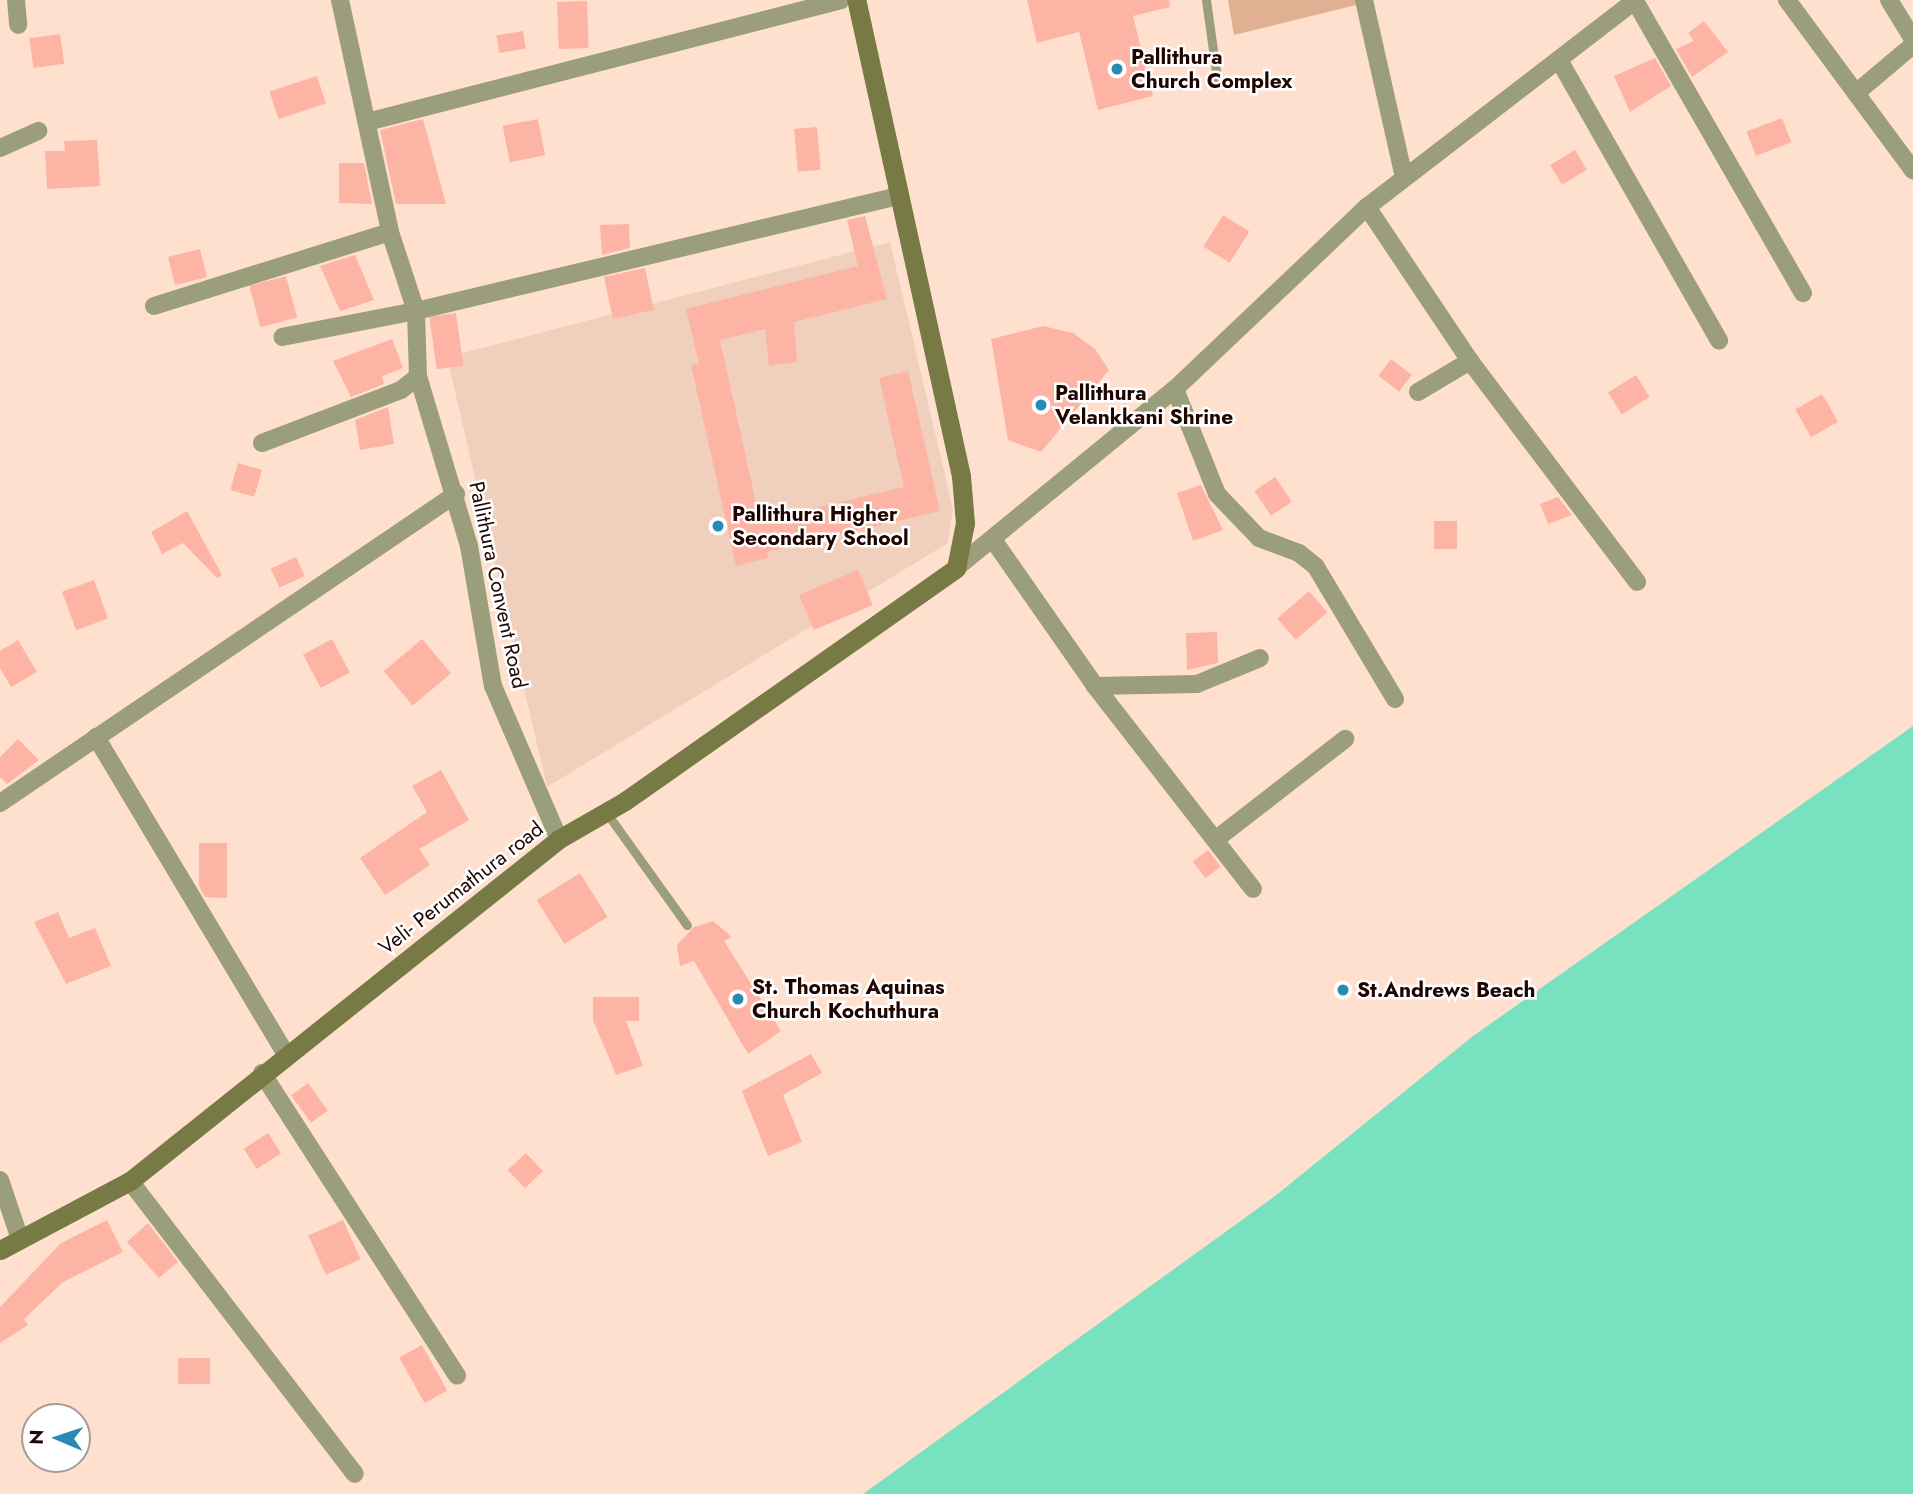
<!DOCTYPE html>
<html>
<head>
<meta charset="utf-8">
<style>
  body { margin:0 }
  #map { position:relative; width:1913px; height:1494px; overflow:hidden; background:#ffe0ce; font-family:Jost,sans-serif }
  div>[style] { position:absolute }
  [style*='--x'] { left:calc(var(--x)*1px); top:calc(var(--y)*1px); width:calc(var(--w)*1px); rotate:calc(var(--a)*1deg) }
  .built>* { inset:0; background:#f0cfbc }
  .green>* { inset:0; background:#e1af91 }
  .water>* { inset:0; background:#77e1c0 }
  .building>* { inset:0; background:#fdb4a5; transform-origin:0 0 }
  .service>* { height:9px; margin:-4.5px; padding:0 4.5px; transform-origin:4.5px; border-radius:4.5px; background:#9b9e7a }
  .minor>* { height:18px; margin:-9px; padding:0 9px; transform-origin:9px; border-radius:9px; background:#9b9e7a }
  .secondary>* { height:19px; margin:-9.5px; padding:0 9.5px; transform-origin:9.5px; border-radius:9.5px; background:#777a44 }
  .dots>* { width:19px; height:19px; translate:-50% -50%; box-sizing:border-box; border:4px solid #fff; border-radius:50% }
  span { translate:-50% -50%; white-space:nowrap; text-align:center; line-height:1.15; -webkit-text-stroke:5px #fff; paint-order:stroke }
  .poi-label { font-size:21px; color:#1e0500; font-weight:700 }
  .left { translate:0 -50%; text-align:left }
  .street-label { font-size:21px; color:#1e0500 }
  .north { position:absolute; left:21px; top:1403px; width:70px; height:70px; box-sizing:border-box; background:#fff; border:2px solid #a59b99; border-radius:50%; rotate:272deg; font-size:19px; font-weight:700; line-height:28px; text-align:center; color:#1e0500 }
  .north::after { content:''; display:block; margin:auto; width:24px; height:32px; background:#288bb5; clip-path:polygon(50% 0,100% 100%,50% 72%,0 100%) }
</style>
</head>
<body>
<div id="map">
  <div class="built">
    <div style="clip-path:polygon(890px 242px,953px 509px,948px 543px,547px 787px,447px 357px)"></div>
  </div>
  <div class="green">
    <div style="clip-path:polygon(1228px 0,1355px 0,1356px 5px,1234px 35px)"></div>
  </div>
  <div class="water">
    <div style="clip-path:polygon(1913px 726px,1913px 1494px,863px 1494px,1275px 1196px,1473px 1036px)"></div>
  </div>
  <div class="building">
    <div style="clip-path:polygon(1027px 0,1169px 0,1170px 7px,1133px 16px,1153px 96px,1098px 110px,1079px 32px,1037px 43px)"></div>
    <div style="left:587px;top:1px;width:47px;height:30px;rotate:88deg"></div>
    <div style="clip-path:polygon(1704px 21px,1728px 52px,1692px 77px,1676px 49px,1694px 41px,1688px 33px)"></div>
    <div style="left:523px;top:31px;width:18px;height:27px;rotate:81deg"></div>
    <div style="left:60px;top:34px;width:30px;height:31px;rotate:82deg"></div>
    <div style="clip-path:polygon(1655px 58px,1671px 86px,1630px 112px,1614px 76px)"></div>
    <div style="left:317px;top:76px;width:29px;height:50px;rotate:72deg"></div>
    <div style="left:1782px;top:118px;width:26px;height:38px;rotate:69deg"></div>
    <div style="clip-path:polygon(423px 119px,446px 204px,396px 204px,380px 130px)"></div>
    <div style="left:538px;top:119px;width:37px;height:36px;rotate:79deg"></div>
    <div style="left:817px;top:127px;width:43px;height:23px;rotate:85deg"></div>
    <div style="clip-path:polygon(97px 140px,100px 186px,47px 189px,45px 151px,65px 151px,64px 141px)"></div>
    <div style="left:1575px;top:150px;width:23px;height:29px;rotate:59deg"></div>
    <div style="clip-path:polygon(339px 163px,364px 163px,372px 204px,339px 203px)"></div>
    <div style="left:1223px;top:215px;width:31px;height:37px;rotate:32deg"></div>
    <div style="clip-path:polygon(865px 216px,887px 299px,794px 322px,797px 362px,769px 366px,765px 329px,720px 340px,760px 521px,904px 487px,879px 378px,908px 371px,940px 511px,767px 552px,768px 558px,736px 566px,691px 365px,699px 364px,686px 309px,858px 266px,847px 220px)"></div>
    <div style="clip-path:polygon(629px 224px,630px 248px,602px 255px,600px 225px)"></div>
    <div style="left:200px;top:249px;width:29px;height:33px;rotate:76deg"></div>
    <div style="clip-path:polygon(355px 255px,374px 300px,340px 311px,320px 266px)"></div>
    <div style="left:645px;top:268px;width:43px;height:42px;rotate:78deg"></div>
    <div style="left:286px;top:276px;width:43px;height:38px;rotate:75deg"></div>
    <div style="left:456px;top:313px;width:53px;height:27px;rotate:82deg"></div>
    <div style="clip-path:polygon(1043px 326px,1073px 333px,1095px 349px,1109px 370px,1041px 452px,1008px 440px,991px 339px)"></div>
    <div style="clip-path:polygon(392px 339px,403px 368px,382px 376px,384px 384px,351px 397px,333px 361px)"></div>
    <div style="left:1391px;top:359px;width:26px;height:21px;rotate:37deg"></div>
    <div style="left:1636px;top:375px;width:26px;height:33px;rotate:58deg"></div>
    <div style="left:1822px;top:394px;width:32px;height:31px;rotate:60deg"></div>
    <div style="clip-path:polygon(388px 407px,394px 444px,360px 450px,355px 420px)"></div>
    <div style="left:238px;top:463px;width:25px;height:28px;rotate:16deg"></div>
    <div style="left:1275px;top:477px;width:30px;height:25px;rotate:56deg"></div>
    <div style="clip-path:polygon(1201px 485px,1223px 530px,1193px 541px,1177px 493px)"></div>
    <div style="clip-path:polygon(1558px 497px,1572px 515px,1548px 524px,1540px 504px)"></div>
    <div style="clip-path:polygon(187px 511px,222px 575px,217px 578px,183px 543px,162px 554px,151px 532px)"></div>
    <div style="left:1434px;top:521px;width:23px;height:28px"></div>
    <div style="left:296px;top:557px;width:21px;height:28px;rotate:65deg"></div>
    <div style="left:858px;top:570px;width:38px;height:64px;rotate:67deg"></div>
    <div style="left:94px;top:580px;width:41px;height:34px;rotate:70deg"></div>
    <div style="left:1309px;top:591px;width:28px;height:42px;rotate:49deg"></div>
    <div style="clip-path:polygon(1217px 632px,1218px 663px,1187px 670px,1186px 633px)"></div>
    <div style="left:332px;top:639px;width:38px;height:33px;rotate:62deg"></div>
    <div style="left:422px;top:639px;width:45px;height:50px;rotate:50deg"></div>
    <div style="clip-path:polygon(18px 640px,37px 672px,11px 687px,0 668px,0 651px)"></div>
    <div style="clip-path:polygon(18px 739px,39px 760px,7px 784px,0 777px,0 757px)"></div>
    <div style="clip-path:polygon(441px 770px,469px 820px,419px 849px,430px 865px,385px 895px,360px 858px,427px 812px,412px 786px)"></div>
    <div style="clip-path:polygon(199px 843px,227px 843px,227px 898px,205px 897px,199px 886px)"></div>
    <div style="left:1208px;top:850px;width:21px;height:19px;rotate:53deg"></div>
    <div style="left:580px;top:873px;width:52px;height:51px;rotate:58deg"></div>
    <div style="clip-path:polygon(58px 912px,69px 938px,95px 928px,111px 966px,66px 984px,34px 922px)"></div>
    <div style="clip-path:polygon(713px 921px,732px 937px,724px 941px,781px 1031px,748px 1054px,694px 961px,680px 966px,677px 945px,694px 927px)"></div>
    <div style="clip-path:polygon(593px 997px,639px 997px,639px 1021px,626px 1021px,643px 1066px,616px 1075px,593px 1020px)"></div>
    <div style="clip-path:polygon(811px 1054px,822px 1073px,783px 1095px,802px 1142px,768px 1156px,742px 1091px)"></div>
    <div style="left:308px;top:1083px;width:34px;height:21px;rotate:54deg"></div>
    <div style="left:268px;top:1133px;width:24px;height:29px;rotate:57deg"></div>
    <div style="left:526px;top:1153px;width:25px;height:25px;rotate:47deg"></div>
    <div style="clip-path:polygon(107px 1220px,123px 1252px,63px 1282px,24px 1319px,28px 1325px,0 1343px,0 1307px,61px 1243px)"></div>
    <div style="left:343px;top:1220px;width:43px;height:38px;rotate:66deg"></div>
    <div style="clip-path:polygon(148px 1223px,178px 1262px,159px 1278px,127px 1242px)"></div>
    <div style="left:422px;top:1345px;width:52px;height:26px;rotate:61deg"></div>
    <div style="left:178px;top:1358px;width:32px;height:26px"></div>
  </div>
  <div class="service">
    <div style="--x:1206;--y:0;--w:79;--a:82"></div>
    <div style="--x:606;--y:812;--w:139;--a:54.4"></div>
  </div>
  <div class="minor">
    <div style="--x:16;--y:0;--w:25;--a:85"></div>
    <div style="--x:340;--y:0;--w:237;--a:77.8"></div>
    <div style="--x:390;--y:232;--w:83;--a:71.8"></div>
    <div style="--x:416;--y:311;--w:497;--a:-13.4"></div>
    <div style="--x:1364;--y:0;--w:182;--a:77.3"></div>
    <div style="--x:1787;--y:0;--w:212;--a:53.5"></div>
    <div style="--x:1889;--y:0;--w:46;--a:58.4"></div>
    <div style="--x:1635;--y:1;--w:337;--a:60.1"></div>
    <div style="--x:1559;--y:60;--w:323;--a:60.3"></div>
    <div style="--x:1856;--y:93;--w:75;--a:-40.1"></div>
    <div style="--x:367;--y:122;--w:489;--a:-14.4"></div>
    <div style="--x:0;--y:148;--w:42;--a:-24.1"></div>
    <div style="--x:1367;--y:207;--w:185;--a:56.2"></div>
    <div style="--x:1470;--y:361;--w:277;--a:52.9"></div>
    <div style="--x:154;--y:306;--w:247;--a:-17.4"></div>
    <div style="--x:418;--y:376;--w:177;--a:73.3"></div>
    <div style="--x:469;--y:546;--w:142;--a:80.3"></div>
    <div style="--x:493;--y:686;--w:167;--a:66.7"></div>
    <div style="--x:1175;--y:389;--w:113;--a:68.2"></div>
    <div style="--x:1217;--y:494;--w:61;--a:46.3"></div>
    <div style="--x:1259;--y:538;--w:43;--a:20.6"></div>
    <div style="--x:1299;--y:553;--w:22;--a:39"></div>
    <div style="--x:1316;--y:567;--w:154;--a:59.1"></div>
    <div style="--x:1418;--y:392;--w:61;--a:-30.8"></div>
    <div style="--x:262;--y:443;--w:149;--a:-20.9"></div>
    <div style="--x:401;--y:390;--w:22;--a:-39"></div>
    <div style="--x:418;--y:376;--w:65;--a:-91.8"></div>
    <div style="--x:416;--y:311;--w:136;--a:169"></div>
    <div style="--x:994;--y:541;--w:177;--a:55.1"></div>
    <div style="--x:1095;--y:686;--w:257;--a:52.1"></div>
    <div style="--x:956;--y:568;--w:283;--a:-39.3"></div>
    <div style="--x:1175;--y:389;--w:265;--a:-43.5"></div>
    <div style="--x:1367;--y:207;--w:339;--a:-37.6"></div>
    <div style="--x:1095;--y:686;--w:102;--a:-1.1"></div>
    <div style="--x:1197;--y:684;--w:68;--a:-22.4"></div>
    <div style="--x:96;--y:737;--w:370;--a:59.1"></div>
    <div style="--x:0;--y:803;--w:551;--a:-34.12"></div>
    <div style="--x:1215;--y:840;--w:165;--a:-37.8"></div>
    <div style="--x:262;--y:1073;--w:360;--a:57.2"></div>
    <div style="--x:0;--y:1180;--w:59;--a:71.3"></div>
    <div style="--x:130;--y:1181;--w:369;--a:52.5"></div>
  </div>
  <div class="secondary">
    <div style="--x:0;--y:1250;--w:147;--a:-28"></div>
    <div style="--x:130;--y:1181;--w:549;--a:-38.56"></div>
    <div style="--x:559;--y:839;--w:76;--a:-29.9"></div>
    <div style="--x:625;--y:801;--w:405;--a:-35.1"></div>
    <div style="--x:956;--y:568;--w:46;--a:-78.7"></div>
    <div style="--x:965;--y:523;--w:47;--a:-94.9"></div>
    <div style="--x:961;--y:476;--w:487;--a:-102.4"></div>
  </div>
  <div class="dots">
    <div style="left:1117px;top:69px;background:#288bb5"></div>
    <div style="left:1041px;top:405px;background:#288bb5"></div>
    <div style="left:718px;top:526px;background:#288bb5"></div>
    <div style="left:1343px;top:990px;background:#288bb5"></div>
    <div style="left:738px;top:999px;background:#288bb5"></div>
  </div>
  <div class="poi-label">
    <span class="left" style="left:1131px;top:69px">Pallithura<br>Church Complex</span>
    <span class="left" style="left:1055px;top:405px">Pallithura<br>Velankkani Shrine</span>
    <span class="left" style="left:732px;top:526px">Pallithura Higher<br>Secondary School</span>
    <span class="left" style="left:752px;top:999px">St. Thomas Aquinas<br>Church Kochuthura</span>
    <span class="left" style="left:1357px;top:990px">St.Andrews Beach</span>
  </div>
  <div class="street-label">
    <span style="left:498px;top:585px;rotate:78deg">Pallithura Convent Road</span>
    <span style="left:461px;top:888px;rotate:-38deg">Veli- Perumathura road</span>
  </div>
  <div class="north">N</div>
</div>
</body>
</html>
